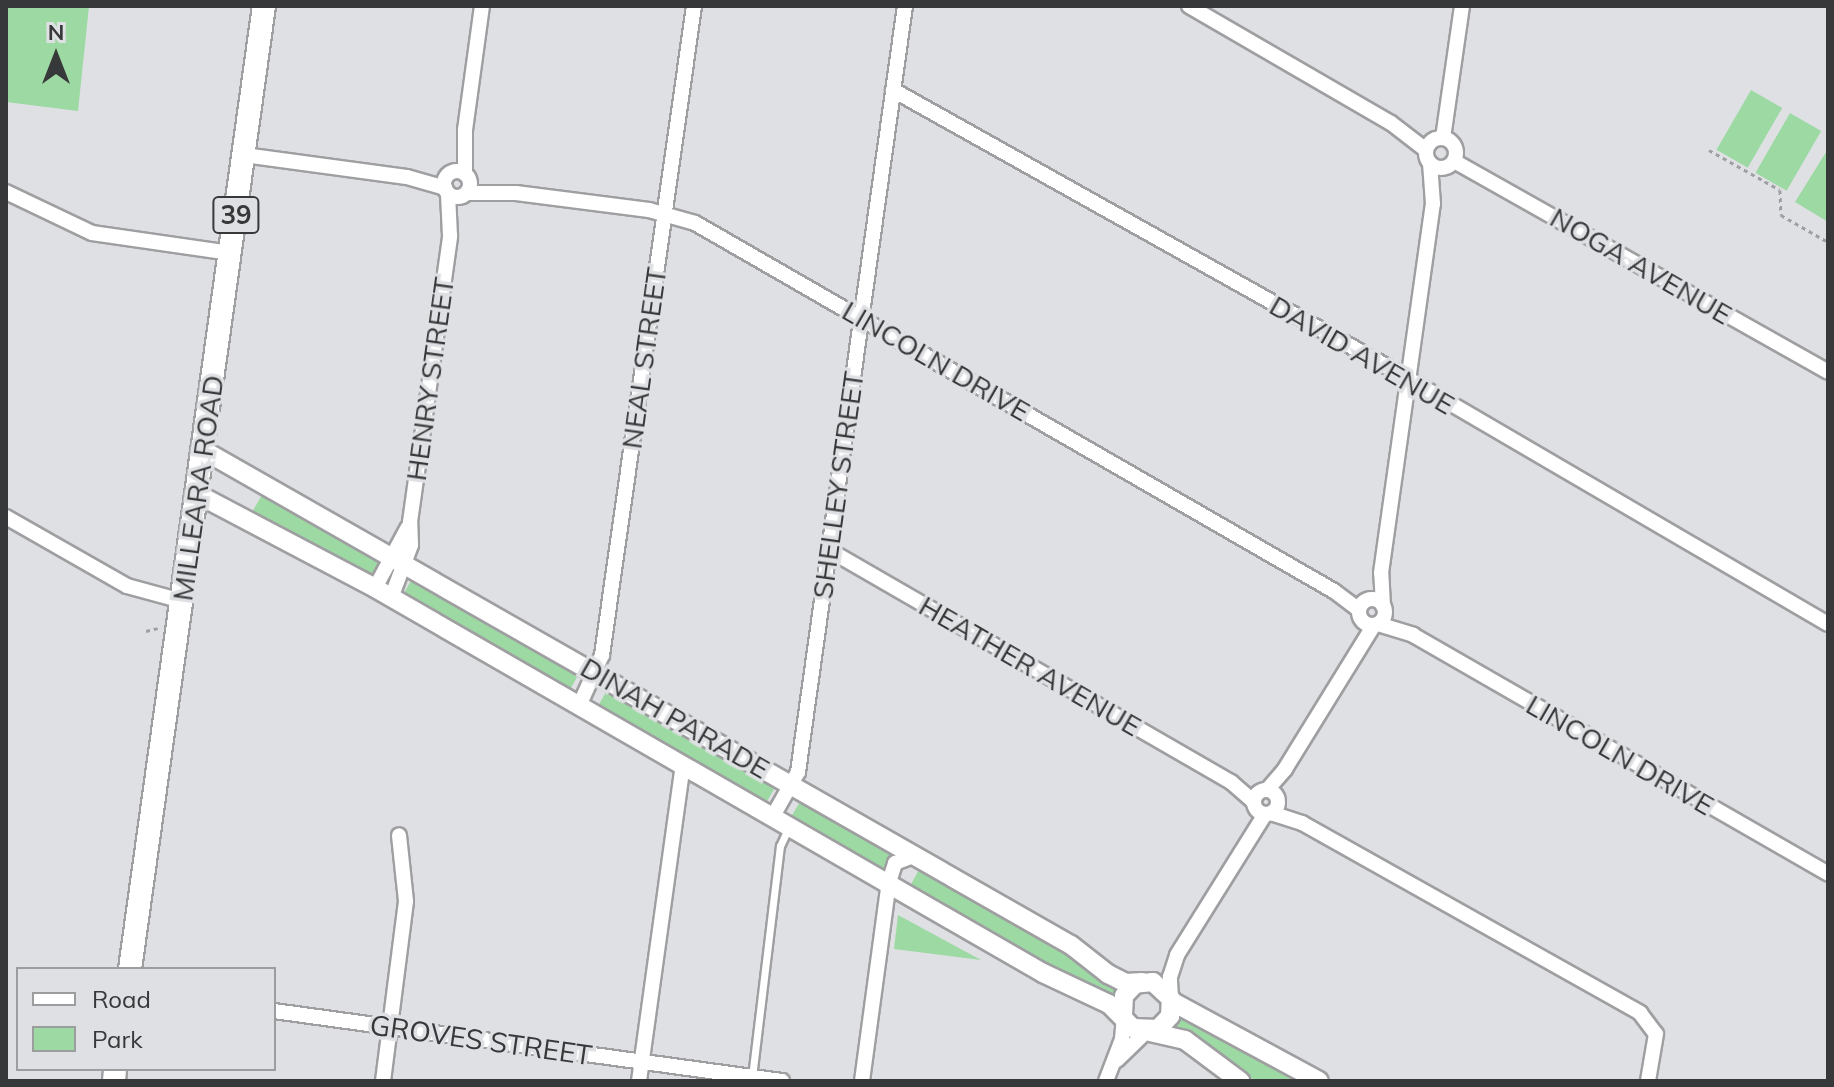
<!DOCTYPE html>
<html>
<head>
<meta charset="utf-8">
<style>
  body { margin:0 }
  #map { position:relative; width:1834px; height:1087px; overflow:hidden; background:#dfe0e3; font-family:Mulish,sans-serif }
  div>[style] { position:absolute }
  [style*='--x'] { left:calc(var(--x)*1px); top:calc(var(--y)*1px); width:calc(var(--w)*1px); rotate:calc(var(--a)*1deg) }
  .green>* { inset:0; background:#9cd9a3; transform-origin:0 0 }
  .path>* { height:3px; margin-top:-1.5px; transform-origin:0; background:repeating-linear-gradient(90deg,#9e9fa1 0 4px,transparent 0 8px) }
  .roads { filter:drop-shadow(2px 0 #9f9fa2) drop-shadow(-2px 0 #9f9fa2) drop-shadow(0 2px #9f9fa2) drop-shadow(0 -2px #9f9fa2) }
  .lane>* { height:7px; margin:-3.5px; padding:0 3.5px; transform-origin:3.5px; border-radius:3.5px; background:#fff }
  .street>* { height:14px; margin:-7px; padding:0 7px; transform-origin:7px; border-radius:7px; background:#fff }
  .street>.ring { margin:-7px; padding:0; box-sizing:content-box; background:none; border:14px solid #fff; border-radius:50% }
  .secondary>* { height:18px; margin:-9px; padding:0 9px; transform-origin:9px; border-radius:9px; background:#fff }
  .primary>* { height:22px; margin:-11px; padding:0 11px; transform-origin:11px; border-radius:11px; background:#fff }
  span { translate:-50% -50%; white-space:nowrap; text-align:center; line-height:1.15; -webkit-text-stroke:7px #dfe0e3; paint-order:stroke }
  .shield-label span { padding:2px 6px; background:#dfe0e3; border:2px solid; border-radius:6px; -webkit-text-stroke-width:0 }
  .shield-label { font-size:26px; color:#373839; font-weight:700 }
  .street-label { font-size:28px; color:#373839 }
  .frame { position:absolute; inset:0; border:8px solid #373839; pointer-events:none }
  .legend { position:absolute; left:16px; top:967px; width:260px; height:104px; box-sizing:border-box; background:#dfe0e3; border:2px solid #9c9d9f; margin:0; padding:10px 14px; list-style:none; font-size:24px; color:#373839 }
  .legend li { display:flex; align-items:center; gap:16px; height:40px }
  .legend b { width:40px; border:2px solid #9c9d9f }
  .north { position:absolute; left:16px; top:16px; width:80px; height:80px; -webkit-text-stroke:6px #dfe0e3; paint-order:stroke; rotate:0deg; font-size:22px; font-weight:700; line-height:32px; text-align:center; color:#373839 }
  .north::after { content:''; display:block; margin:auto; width:28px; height:36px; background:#373839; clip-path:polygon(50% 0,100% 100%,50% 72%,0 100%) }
</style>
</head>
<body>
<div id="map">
  <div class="green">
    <div style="clip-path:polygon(6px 6px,89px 6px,78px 111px,6px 102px)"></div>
    <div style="left:1751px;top:90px;width:36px;height:69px;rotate:30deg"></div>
    <div style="left:1790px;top:113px;width:36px;height:69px;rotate:30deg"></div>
    <div style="clip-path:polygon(1828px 149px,1828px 222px,1795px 202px)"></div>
    <div style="left:266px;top:488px;width:137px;height:26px;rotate:30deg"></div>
    <div style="left:415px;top:574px;width:192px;height:24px;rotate:30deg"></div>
    <div style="left:609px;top:687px;width:194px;height:23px;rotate:30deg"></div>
    <div style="left:803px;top:797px;width:109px;height:24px;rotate:31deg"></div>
    <div style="clip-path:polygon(921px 866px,1123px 989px,1116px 1001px,910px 886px)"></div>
    <div style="clip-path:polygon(898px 915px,981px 960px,894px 949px)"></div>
    <div style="clip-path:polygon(1181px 1015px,1295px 1081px,1256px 1081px,1170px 1028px)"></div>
  </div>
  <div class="path">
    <div style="--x:1709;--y:150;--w:81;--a:29.4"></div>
    <div style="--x:1780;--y:190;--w:25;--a:88"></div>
    <div style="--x:1781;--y:215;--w:54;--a:29.9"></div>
    <div style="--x:146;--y:631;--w:12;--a:-14"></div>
  </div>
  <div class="roads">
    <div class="lane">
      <div style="--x:752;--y:1077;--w:233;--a:-83.1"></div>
      <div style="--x:780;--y:846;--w:21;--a:-65"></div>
    </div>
    <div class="street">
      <div style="--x:1189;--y:6;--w:233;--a:30.1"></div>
      <div style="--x:1391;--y:123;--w:44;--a:37.6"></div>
      <div style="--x:893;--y:90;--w:575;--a:29.24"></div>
      <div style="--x:1395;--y:371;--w:501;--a:30.3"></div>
      <div class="ring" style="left:1426px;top:138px;width:16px;height:16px"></div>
      <div style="--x:1443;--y:138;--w:133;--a:-81.8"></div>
      <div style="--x:244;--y:155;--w:164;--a:7.7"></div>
      <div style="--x:407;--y:177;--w:40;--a:16"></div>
      <div style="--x:1454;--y:161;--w:429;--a:29.4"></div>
      <div class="ring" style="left:444px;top:171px;width:12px;height:12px"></div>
      <div style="--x:465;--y:174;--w:44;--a:-90"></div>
      <div style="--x:465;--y:130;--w:125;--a:-82.2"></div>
      <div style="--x:6;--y:192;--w:95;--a:25.5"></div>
      <div style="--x:92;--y:233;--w:140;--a:8.2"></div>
      <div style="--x:467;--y:193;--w:49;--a:0"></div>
      <div style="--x:516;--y:193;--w:134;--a:7.3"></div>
      <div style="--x:649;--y:210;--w:48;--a:15.8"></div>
      <div style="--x:695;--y:223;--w:737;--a:29.94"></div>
      <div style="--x:1334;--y:591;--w:31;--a:37"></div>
      <div style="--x:6;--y:517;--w:139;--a:29.7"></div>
      <div style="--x:127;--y:586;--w:57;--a:15.3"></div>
      <div style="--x:829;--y:550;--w:464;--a:30"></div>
      <div style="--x:1231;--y:782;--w:30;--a:41"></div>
      <div style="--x:375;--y:588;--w:69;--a:-61.6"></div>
      <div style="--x:391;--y:598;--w:57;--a:-69.3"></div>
      <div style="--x:411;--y:545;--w:23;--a:-92"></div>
      <div style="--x:410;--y:522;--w:289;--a:-82"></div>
      <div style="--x:450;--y:236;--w:43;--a:-92.7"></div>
      <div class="ring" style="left:1359px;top:599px;width:12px;height:12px"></div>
      <div style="--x:1383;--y:606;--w:33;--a:-93"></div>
      <div style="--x:1381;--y:573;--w:373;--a:-82"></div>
      <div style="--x:1433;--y:204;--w:41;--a:-94.2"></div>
      <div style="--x:1378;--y:624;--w:37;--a:17"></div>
      <div style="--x:1413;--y:635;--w:479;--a:29.9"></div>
      <div style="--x:579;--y:706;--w:56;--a:-65.7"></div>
      <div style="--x:602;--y:655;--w:655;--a:-81.93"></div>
      <div class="ring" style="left:1254px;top:790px;width:10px;height:10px"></div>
      <div style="--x:1267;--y:790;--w:28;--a:-49"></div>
      <div style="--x:1285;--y:769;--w:169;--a:-58.3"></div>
      <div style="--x:1271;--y:813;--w:33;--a:18"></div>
      <div style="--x:1302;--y:823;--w:388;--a:29.3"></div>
      <div style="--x:1640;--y:1013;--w:26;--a:53"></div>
      <div style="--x:1656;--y:1034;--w:48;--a:99.7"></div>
      <div style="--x:773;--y:816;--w:51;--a:-60.4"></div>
      <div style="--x:798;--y:772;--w:773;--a:-82.05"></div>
      <div style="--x:1171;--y:999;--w:22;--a:-93"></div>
      <div style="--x:1170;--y:977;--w:23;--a:-72"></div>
      <div style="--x:1177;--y:955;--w:166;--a:-58"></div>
      <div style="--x:274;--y:1011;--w:513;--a:7.85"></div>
      <div style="--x:1117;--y:1060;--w:42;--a:-44"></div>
      <div style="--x:383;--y:1081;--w:181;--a:-82.7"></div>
      <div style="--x:406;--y:901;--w:66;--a:-96.1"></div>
      <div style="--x:639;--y:1081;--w:319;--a:-82.1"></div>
      <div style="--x:862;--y:1081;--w:201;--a:-82.3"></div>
      <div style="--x:889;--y:882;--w:20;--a:-72"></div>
      <div style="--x:895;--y:863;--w:19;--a:-21"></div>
      <div style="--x:1106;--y:1081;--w:45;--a:-69.1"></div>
      <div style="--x:1122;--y:1039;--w:23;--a:-85"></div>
    </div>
    <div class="secondary">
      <div style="--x:203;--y:450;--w:999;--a:29.7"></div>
      <div style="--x:1071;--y:945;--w:47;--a:38.1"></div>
      <div style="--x:1108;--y:974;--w:20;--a:27"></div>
      <div style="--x:1126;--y:983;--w:16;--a:-4"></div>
      <div style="--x:197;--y:494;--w:201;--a:27.8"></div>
      <div style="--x:375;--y:588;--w:771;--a:29.96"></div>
      <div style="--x:1043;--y:973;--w:73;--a:25.2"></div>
      <div style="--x:1109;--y:1004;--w:34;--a:45"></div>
      <div style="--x:1133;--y:1028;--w:25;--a:2"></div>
      <div style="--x:1158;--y:1029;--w:18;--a:-47"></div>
      <div style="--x:1170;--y:1016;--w:17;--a:-87"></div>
      <div style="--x:1171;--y:999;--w:25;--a:-137"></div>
      <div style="--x:1153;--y:982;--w:18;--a:174"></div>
      <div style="--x:1135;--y:984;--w:16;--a:133"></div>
      <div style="--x:1124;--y:996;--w:18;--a:93"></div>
      <div style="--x:1171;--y:1001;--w:168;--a:28.4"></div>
      <div style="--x:1150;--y:1032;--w:36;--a:13"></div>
      <div style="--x:1185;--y:1040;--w:69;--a:36.7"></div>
    </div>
    <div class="primary">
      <div style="--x:130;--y:969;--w:972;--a:-82.08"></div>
      <div style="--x:114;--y:1081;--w:12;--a:-85"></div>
    </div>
  </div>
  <div class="shield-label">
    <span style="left:236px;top:215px">39</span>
  </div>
  <div class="street-label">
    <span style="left:1641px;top:266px;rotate:30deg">NOGA AVENUE</span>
    <span style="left:1362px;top:355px;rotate:30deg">DAVID AVENUE</span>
    <span style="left:644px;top:358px;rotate:-82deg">NEAL STREET</span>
    <span style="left:936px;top:361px;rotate:30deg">LINCOLN DRIVE</span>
    <span style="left:430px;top:379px;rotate:-82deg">HENRY STREET</span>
    <span style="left:838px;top:485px;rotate:-82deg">SHELLEY STREET</span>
    <span style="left:198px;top:488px;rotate:-82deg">MILLEARA ROAD</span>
    <span style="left:1030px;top:666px;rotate:30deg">HEATHER AVENUE</span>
    <span style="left:675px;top:718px;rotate:30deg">DINAH PARADE</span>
    <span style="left:1620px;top:755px;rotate:30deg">LINCOLN DRIVE</span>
    <span style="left:481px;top:1040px;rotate:8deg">GROVES STREET</span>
  </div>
  <div class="frame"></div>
  <ul class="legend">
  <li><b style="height:10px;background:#fff"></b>Road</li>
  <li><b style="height:22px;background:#9cd9a3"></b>Park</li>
  </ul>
  <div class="north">N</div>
</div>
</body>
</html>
